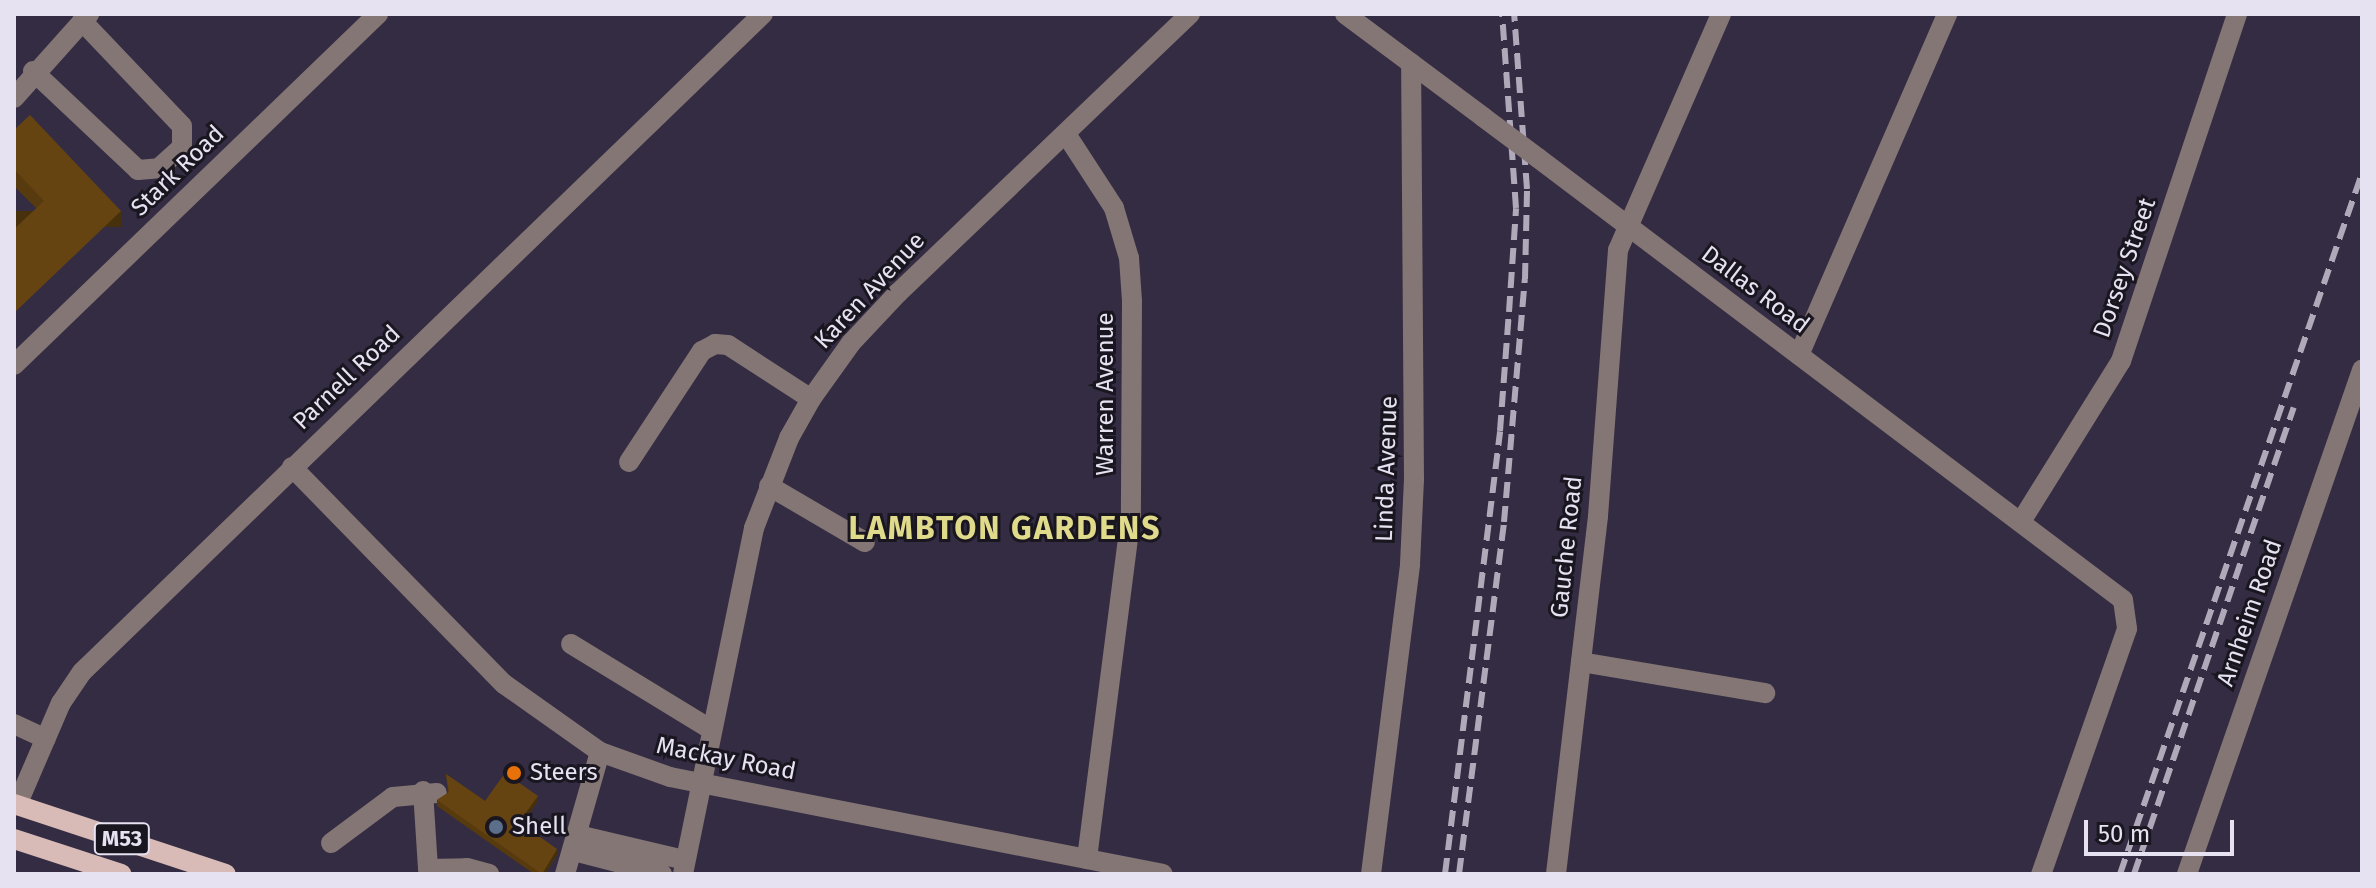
<!DOCTYPE html>
<html>
<head>
<meta charset="utf-8">
<style>
  body { margin:0 }
  #map { position:relative; width:2376px; height:888px; overflow:hidden; background:#342c42; font-family:"Fira Sans",sans-serif }
  div>[style] { position:absolute }
  [style*='--x'] { left:calc(var(--x)*1px); top:calc(var(--y)*1px); width:calc(var(--w)*1px); rotate:calc(var(--a)*1deg) }
  .minor>* { height:20px; margin:-10px; padding:0 10px; transform-origin:10px; border-radius:10px; background:#847674 }
  .major>* { height:20px; margin:-10px; padding:0 10px; transform-origin:10px; border-radius:10px; background:#d8bbb6 }
  .rail>* { height:6px; margin-top:-3px; transform-origin:0; background:repeating-linear-gradient(90deg,#afa9ba 0 16px,transparent 0 24px) }
  .minor-bridge>* { height:20px; margin:-10px; padding:0 10px; transform-origin:10px; border-radius:10px; background:#847674 }
  .wall>* { inset:0; background:#583a0f }
  .shaded-wall>* { inset:0; background:#47300c; transform-origin:0 0 }
  .building>* { inset:0; background:#641 }
  .dots>* { width:22px; height:22px; translate:-50% -50%; box-sizing:border-box; border:4px solid #1a1620; border-radius:50% }
  span { translate:-50% -50%; white-space:nowrap; text-align:center; line-height:1.15; -webkit-text-stroke:6px #1a1620; paint-order:stroke }
  .shield-label span { padding:2px 6px; background:#1a1620; border:2px solid; border-radius:6px; -webkit-text-stroke-width:0 }
  .shield-label { font-size:22px; color:#e7e2f1; font-weight:700 }
  .street-label { font-size:24px; color:#e7e2f1 }
  .poi-label { font-size:24px; color:#e7e2f1 }
  .left { translate:0 -50%; text-align:left }
  .district-label { font-size:32px; color:#e0da8b; font-weight:700; letter-spacing:2px }
  .frame { position:absolute; inset:0; border:16px solid #e7e2f1; pointer-events:none }
  .scale { position:absolute; left:2084px; top:820px; width:150px; height:36px; box-sizing:border-box; border:4px solid #e7e2f1; border-top:0; padding-left:10px; font-size:24px; line-height:28px; white-space:nowrap; color:#e7e2f1; -webkit-text-stroke:6px #1a1620; paint-order:stroke }
</style>
</head>
<body>
<div id="map">
  <div class="minor">
    <div style="--x:1345;--y:14;--w:172;--a:36.7"></div>
    <div style="--x:33;--y:71;--w:144;--a:43.3"></div>
    <div style="--x:138;--y:170;--w:21;--a:-5"></div>
    <div style="--x:159;--y:168;--w:31;--a:-42"></div>
    <div style="--x:182;--y:147;--w:21;--a:-90"></div>
    <div style="--x:182;--y:126;--w:145;--a:-133.6"></div>
    <div style="--x:14;--y:98;--w:113;--a:-48.2"></div>
    <div style="--x:1066;--y:134;--w:88;--a:57"></div>
    <div style="--x:1114;--y:208;--w:52;--a:73.3"></div>
    <div style="--x:1129;--y:258;--w:43;--a:86"></div>
    <div style="--x:1132;--y:301;--w:214;--a:90.3"></div>
    <div style="--x:1131;--y:515;--w:347;--a:97.3"></div>
    <div style="--x:1538;--y:158;--w:733;--a:37.07"></div>
    <div style="--x:2123;--y:600;--w:29;--a:82"></div>
    <div style="--x:2127;--y:629;--w:260;--a:109.3"></div>
    <div style="--x:1799;--y:355;--w:372;--a:-66.5"></div>
    <div style="--x:14;--y:365;--w:506;--a:-43.96"></div>
    <div style="--x:629;--y:462;--w:133;--a:-56.7"></div>
    <div style="--x:702;--y:351;--w:15;--a:-28"></div>
    <div style="--x:715;--y:344;--w:13;--a:4"></div>
    <div style="--x:728;--y:345;--w:99;--a:33"></div>
    <div style="--x:292;--y:467;--w:303;--a:45.7"></div>
    <div style="--x:504;--y:684;--w:118;--a:35.3"></div>
    <div style="--x:600;--y:752;--w:74;--a:19.7"></div>
    <div style="--x:670;--y:777;--w:502;--a:11.13"></div>
    <div style="--x:769;--y:486;--w:111;--a:30.3"></div>
    <div style="--x:2022;--y:520;--w:187;--a:-58.1"></div>
    <div style="--x:2121;--y:361;--w:366;--a:-71.5"></div>
    <div style="--x:571;--y:644;--w:165;--a:31.4"></div>
    <div style="--x:1581;--y:662;--w:187;--a:9.6"></div>
    <div style="--x:14;--y:724;--w:35;--a:25"></div>
    <div style="--x:423;--y:791;--w:78;--a:86.3"></div>
    <div style="--x:428;--y:869;--w:39;--a:-1"></div>
    <div style="--x:467;--y:868;--w:23;--a:15"></div>
    <div style="--x:17;--y:805;--w:111;--a:-66.7"></div>
    <div style="--x:61;--y:703;--w:37;--a:-56"></div>
    <div style="--x:82;--y:672;--w:947;--a:-44.02"></div>
    <div style="--x:578;--y:835;--w:110;--a:13.2"></div>
    <div style="--x:331;--y:843;--w:77;--a:-36.6"></div>
    <div style="--x:393;--y:797;--w:44;--a:-5.2"></div>
    <div style="--x:574;--y:851;--w:91;--a:14.6"></div>
    <div style="--x:565;--y:874;--w:127;--a:-74"></div>
    <div style="--x:683;--y:874;--w:353;--a:-78.4"></div>
    <div style="--x:754;--y:528;--w:97;--a:-68.7"></div>
    <div style="--x:789;--y:438;--w:45;--a:-60.6"></div>
    <div style="--x:811;--y:399;--w:69;--a:-54.5"></div>
    <div style="--x:851;--y:343;--w:69;--a:-46.8"></div>
    <div style="--x:898;--y:293;--w:404;--a:-43.7"></div>
    <div style="--x:1371;--y:874;--w:312;--a:-82.8"></div>
    <div style="--x:1410;--y:564;--w:84;--a:-87.3"></div>
    <div style="--x:1414;--y:480;--w:417;--a:-90.4"></div>
    <div style="--x:1556;--y:874;--w:360;--a:-83.3"></div>
    <div style="--x:1598;--y:516;--w:267;--a:-85.7"></div>
    <div style="--x:1618;--y:250;--w:257;--a:-66.4"></div>
    <div style="--x:2187;--y:874;--w:534;--a:-70.85"></div>
  </div>
  <div class="major">
    <div style="--x:14;--y:804;--w:223;--a:18.3"></div>
    <div style="--x:14;--y:839;--w:113;--a:18.1"></div>
  </div>
  <div class="rail">
    <div style="--x:1445;--y:874;--w:446;--a:-82.9"></div>
    <div style="--x:1500;--y:431;--w:119;--a:-85.7"></div>
    <div style="--x:1509;--y:312;--w:104;--a:-86.1"></div>
    <div style="--x:1516;--y:208;--w:195;--a:-94.1"></div>
    <div style="--x:1459;--y:874;--w:355;--a:-82.7"></div>
    <div style="--x:1504;--y:522;--w:244;--a:-85.1"></div>
    <div style="--x:1525;--y:279;--w:90;--a:-88.7"></div>
    <div style="--x:1527;--y:189;--w:175;--a:-94.2"></div>
    <div style="--x:2120;--y:874;--w:742;--a:-70.95"></div>
    <div style="--x:2134;--y:874;--w:493;--a:-71.1"></div>
  </div>
  <div class="minor-bridge">
    <div style="--x:1483;--y:117;--w:69;--a:36.7"></div>
  </div>
  <div class="wall">
    <div style="clip-path:polygon(14px 130px,121px 227px,36px 208px,14px 186px)"></div>
    <div style="clip-path:polygon(446px 774px,485px 801px,538px 801px,521px 824px,557px 855px,545px 874px,534px 874px,437px 806px,437px 800px,448px 793px)"></div>
  </div>
  <div class="shaded-wall">
    <div style="left:121px;top:211px;width:16px;height:148px;rotate:90deg"></div>
    <div style="clip-path:polygon(538px 796px,538px 801px,519px 828px,519px 822px)"></div>
    <div style="clip-path:polygon(557px 849px,557px 855px,545px 874px,542px 874px)"></div>
  </div>
  <div class="building">
    <div style="clip-path:polygon(30px 115px,121px 211px,14px 313px,14px 229px,44px 201px,14px 169px,14px 130px)"></div>
    <div style="clip-path:polygon(505px 773px,538px 796px,519px 822px,557px 849px,542px 874px,437px 800px,449px 792px,446px 774px,485px 801px)"></div>
  </div>
  <div class="dots">
    <div style="left:514px;top:773px;background:#e8710a"></div>
    <div style="left:496px;top:827px;background:#5c6f8a"></div>
  </div>
  <div class="shield-label">
    <span style="left:122px;top:839px">M53</span>
  </div>
  <div class="street-label">
    <span style="left:178px;top:171px;rotate:-44deg">Stark Road</span>
    <span style="left:2125px;top:268px;rotate:-71deg">Dorsey Street</span>
    <span style="left:1755px;top:290px;rotate:37deg">Dallas Road</span>
    <span style="left:870px;top:291px;rotate:-47deg">Karen Avenue</span>
    <span style="left:347px;top:378px;rotate:-44deg">Parnell Road</span>
    <span style="left:1106px;top:394px;rotate:-90deg">Warren Avenue</span>
    <span style="left:1387px;top:469px;rotate:-88deg">Linda Avenue</span>
    <span style="left:1567px;top:547px;rotate:-84deg">Gauche Road</span>
    <span style="left:2250px;top:613px;rotate:-71deg">Arnheim Road</span>
    <span style="left:726px;top:759px;rotate:11deg">Mackay Road</span>
  </div>
  <div class="poi-label">
    <span class="left" style="left:530px;top:773px">Steers</span>
    <span class="left" style="left:512px;top:827px">Shell</span>
  </div>
  <div class="district-label">
    <span style="left:1005px;top:528px">LAMBTON GARDENS</span>
  </div>
  <div class="frame"></div>
  <div class="scale">50 m</div>
</div>
</body>
</html>
